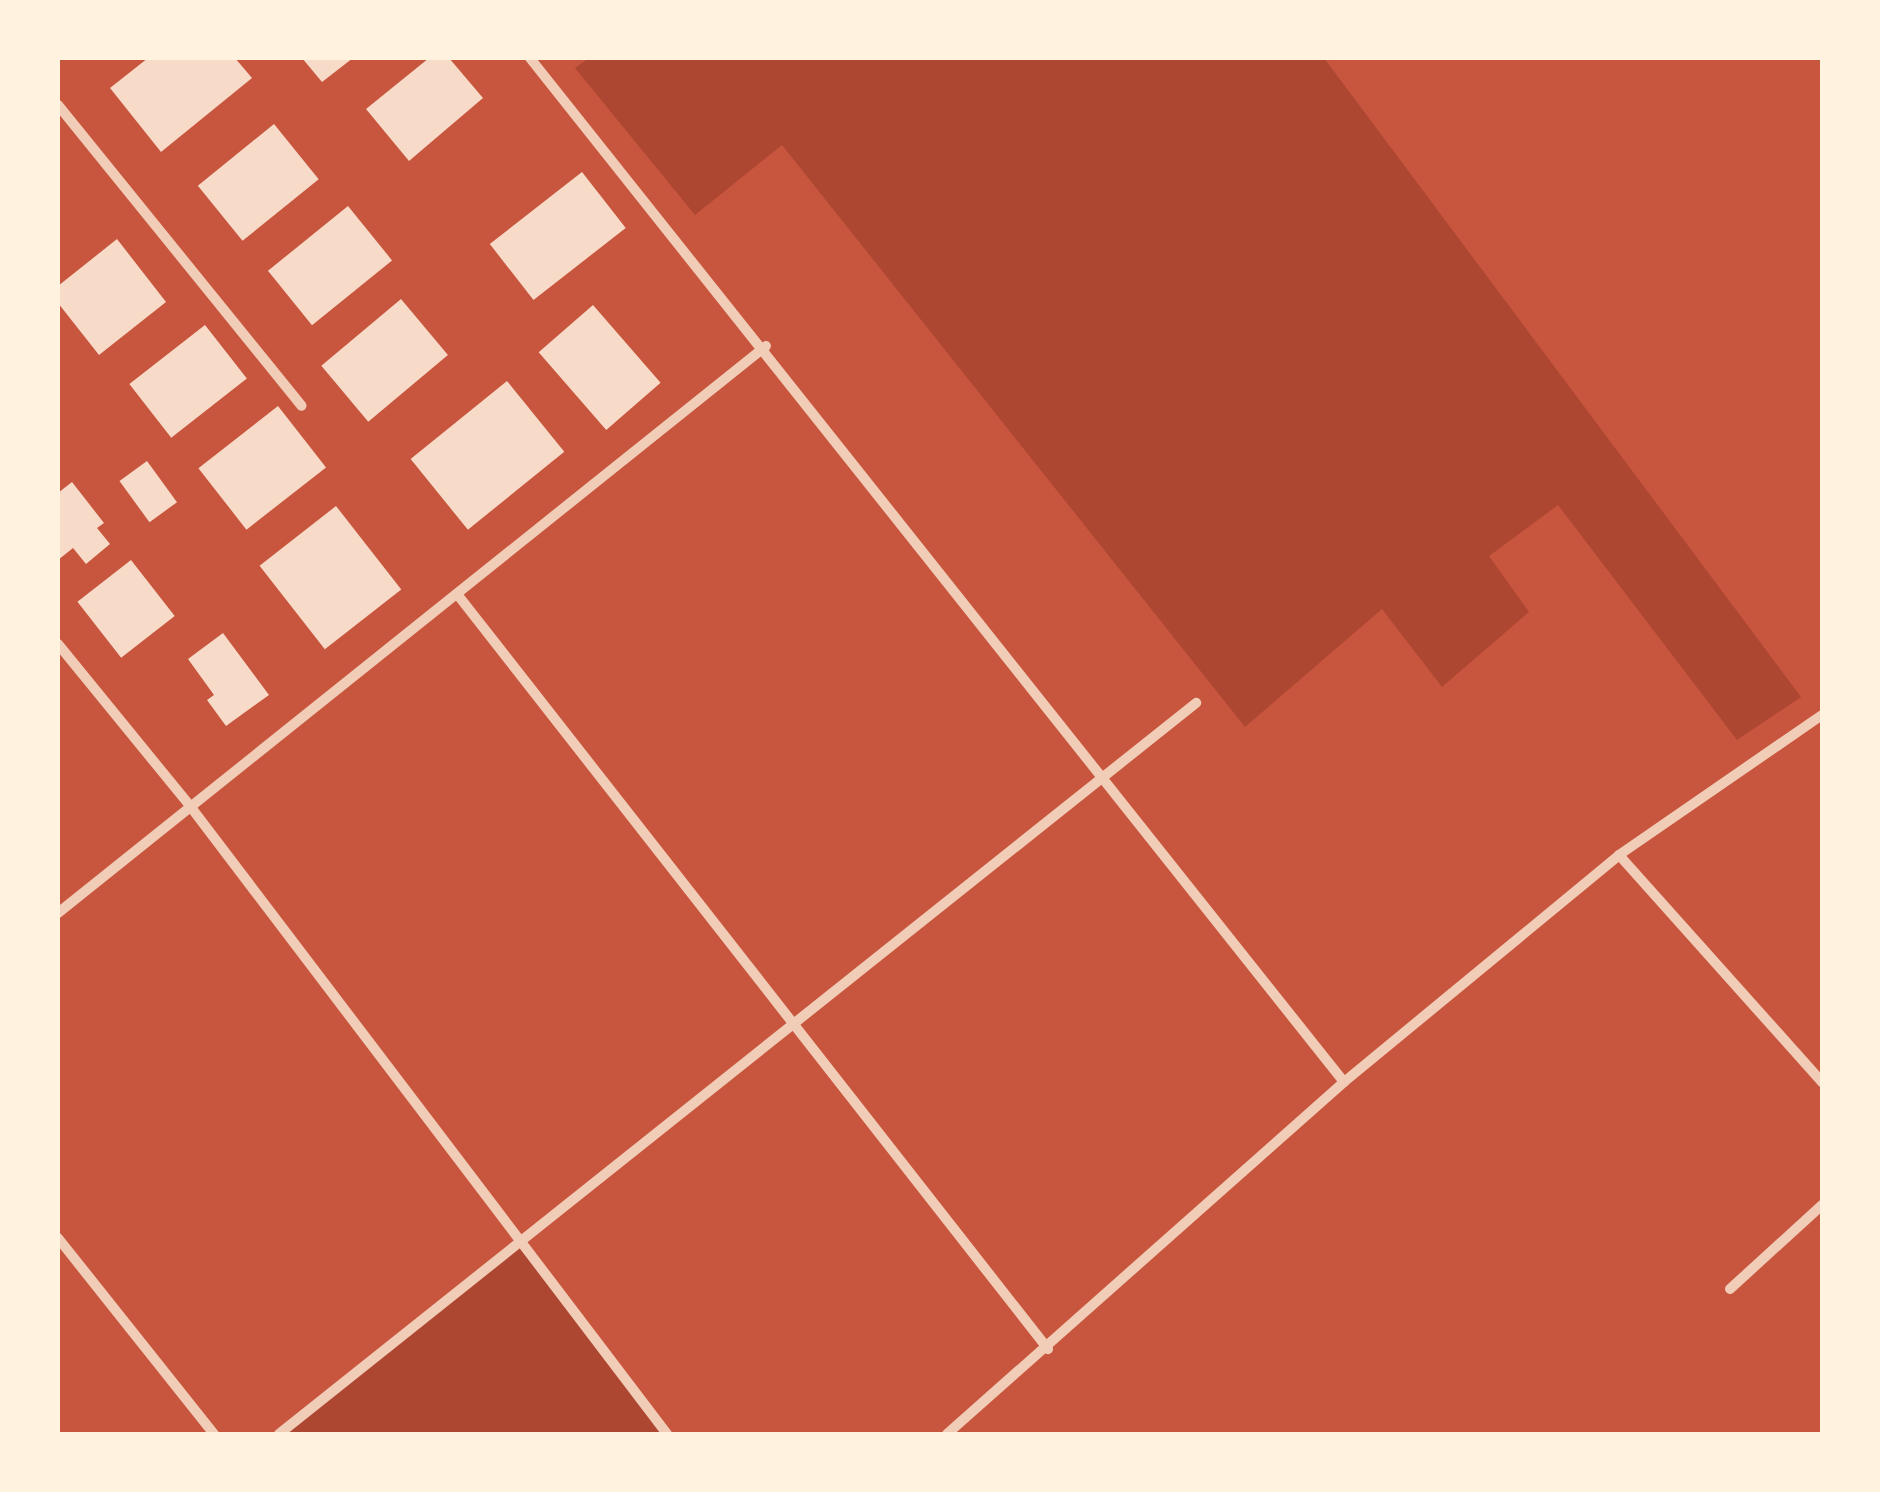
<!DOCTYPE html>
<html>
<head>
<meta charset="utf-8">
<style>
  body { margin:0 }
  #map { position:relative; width:1880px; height:1492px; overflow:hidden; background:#c8553d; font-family:Cabin,sans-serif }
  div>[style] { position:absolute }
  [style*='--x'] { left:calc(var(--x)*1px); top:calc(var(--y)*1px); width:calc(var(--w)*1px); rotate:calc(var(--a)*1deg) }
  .green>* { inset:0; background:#ae4732 }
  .building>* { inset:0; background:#f7dbc8; transform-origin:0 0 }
  .minor>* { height:10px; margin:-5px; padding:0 5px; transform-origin:5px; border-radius:5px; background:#f1ccb7 }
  span { translate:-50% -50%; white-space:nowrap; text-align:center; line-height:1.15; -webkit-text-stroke:8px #fff3e0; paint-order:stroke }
  .frame { position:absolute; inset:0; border:60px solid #fff3e0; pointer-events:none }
</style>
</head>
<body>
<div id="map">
  <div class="green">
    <div style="clip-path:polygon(589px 58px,1324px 58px,1801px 697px,1737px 740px,1558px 505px,1489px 556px,1529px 612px,1442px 687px,1382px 609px,1245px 727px,782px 145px,695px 215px,575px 68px)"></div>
    <div style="clip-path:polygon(522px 1240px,667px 1434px,279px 1434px)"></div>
  </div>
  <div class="building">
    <div style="clip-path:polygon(148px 58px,235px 58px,252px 78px,161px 152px,110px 88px)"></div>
    <div style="clip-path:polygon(302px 58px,353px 58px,322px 82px)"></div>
    <div style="clip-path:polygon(429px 58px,449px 58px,483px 98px,409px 161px,366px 109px)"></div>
    <div style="left:274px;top:124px;width:71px;height:98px;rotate:51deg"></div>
    <div style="left:582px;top:172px;width:71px;height:117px;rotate:52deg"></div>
    <div style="left:348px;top:206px;width:70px;height:103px;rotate:51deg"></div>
    <div style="clip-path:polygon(117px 239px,166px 302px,99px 355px,58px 303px,58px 286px)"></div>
    <div style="left:401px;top:299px;width:73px;height:104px;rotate:50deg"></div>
    <div style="left:593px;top:305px;width:103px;height:72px;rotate:49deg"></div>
    <div style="left:205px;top:325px;width:68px;height:96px;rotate:52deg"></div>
    <div style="left:507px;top:381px;width:91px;height:124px;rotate:51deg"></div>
    <div style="left:278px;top:406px;width:78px;height:101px;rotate:52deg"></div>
    <div style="left:147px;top:461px;width:51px;height:34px;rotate:54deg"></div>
    <div style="clip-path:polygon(72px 482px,104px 523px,97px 528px,110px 544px,86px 564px,73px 548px,58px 560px,58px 493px)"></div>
    <div style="left:336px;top:506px;width:106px;height:97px;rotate:52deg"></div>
    <div style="left:131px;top:560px;width:71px;height:68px;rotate:52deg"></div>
    <div style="clip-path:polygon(223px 633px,269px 695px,226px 726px,207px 700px,214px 695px,188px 659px)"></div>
  </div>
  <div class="minor">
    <div style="--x:530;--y:58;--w:1308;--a:51.52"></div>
    <div style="--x:58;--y:105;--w:387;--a:51"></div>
    <div style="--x:457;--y:594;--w:959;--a:51.95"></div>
    <div style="--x:58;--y:644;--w:209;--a:50.8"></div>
    <div style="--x:190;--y:806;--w:789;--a:52.78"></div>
    <div style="--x:1619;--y:855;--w:305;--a:48.2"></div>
    <div style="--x:58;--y:913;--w:907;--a:-38.69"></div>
    <div style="--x:58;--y:1238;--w:251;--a:51.5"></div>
    <div style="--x:1730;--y:1289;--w:125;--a:-42.4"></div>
    <div style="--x:279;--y:1434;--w:1173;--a:-38.56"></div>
    <div style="--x:947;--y:1434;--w:531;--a:-41.56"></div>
    <div style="--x:1344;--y:1082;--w:357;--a:-39.5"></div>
    <div style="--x:1619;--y:855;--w:247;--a:-34.6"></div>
  </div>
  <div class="frame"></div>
</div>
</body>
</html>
